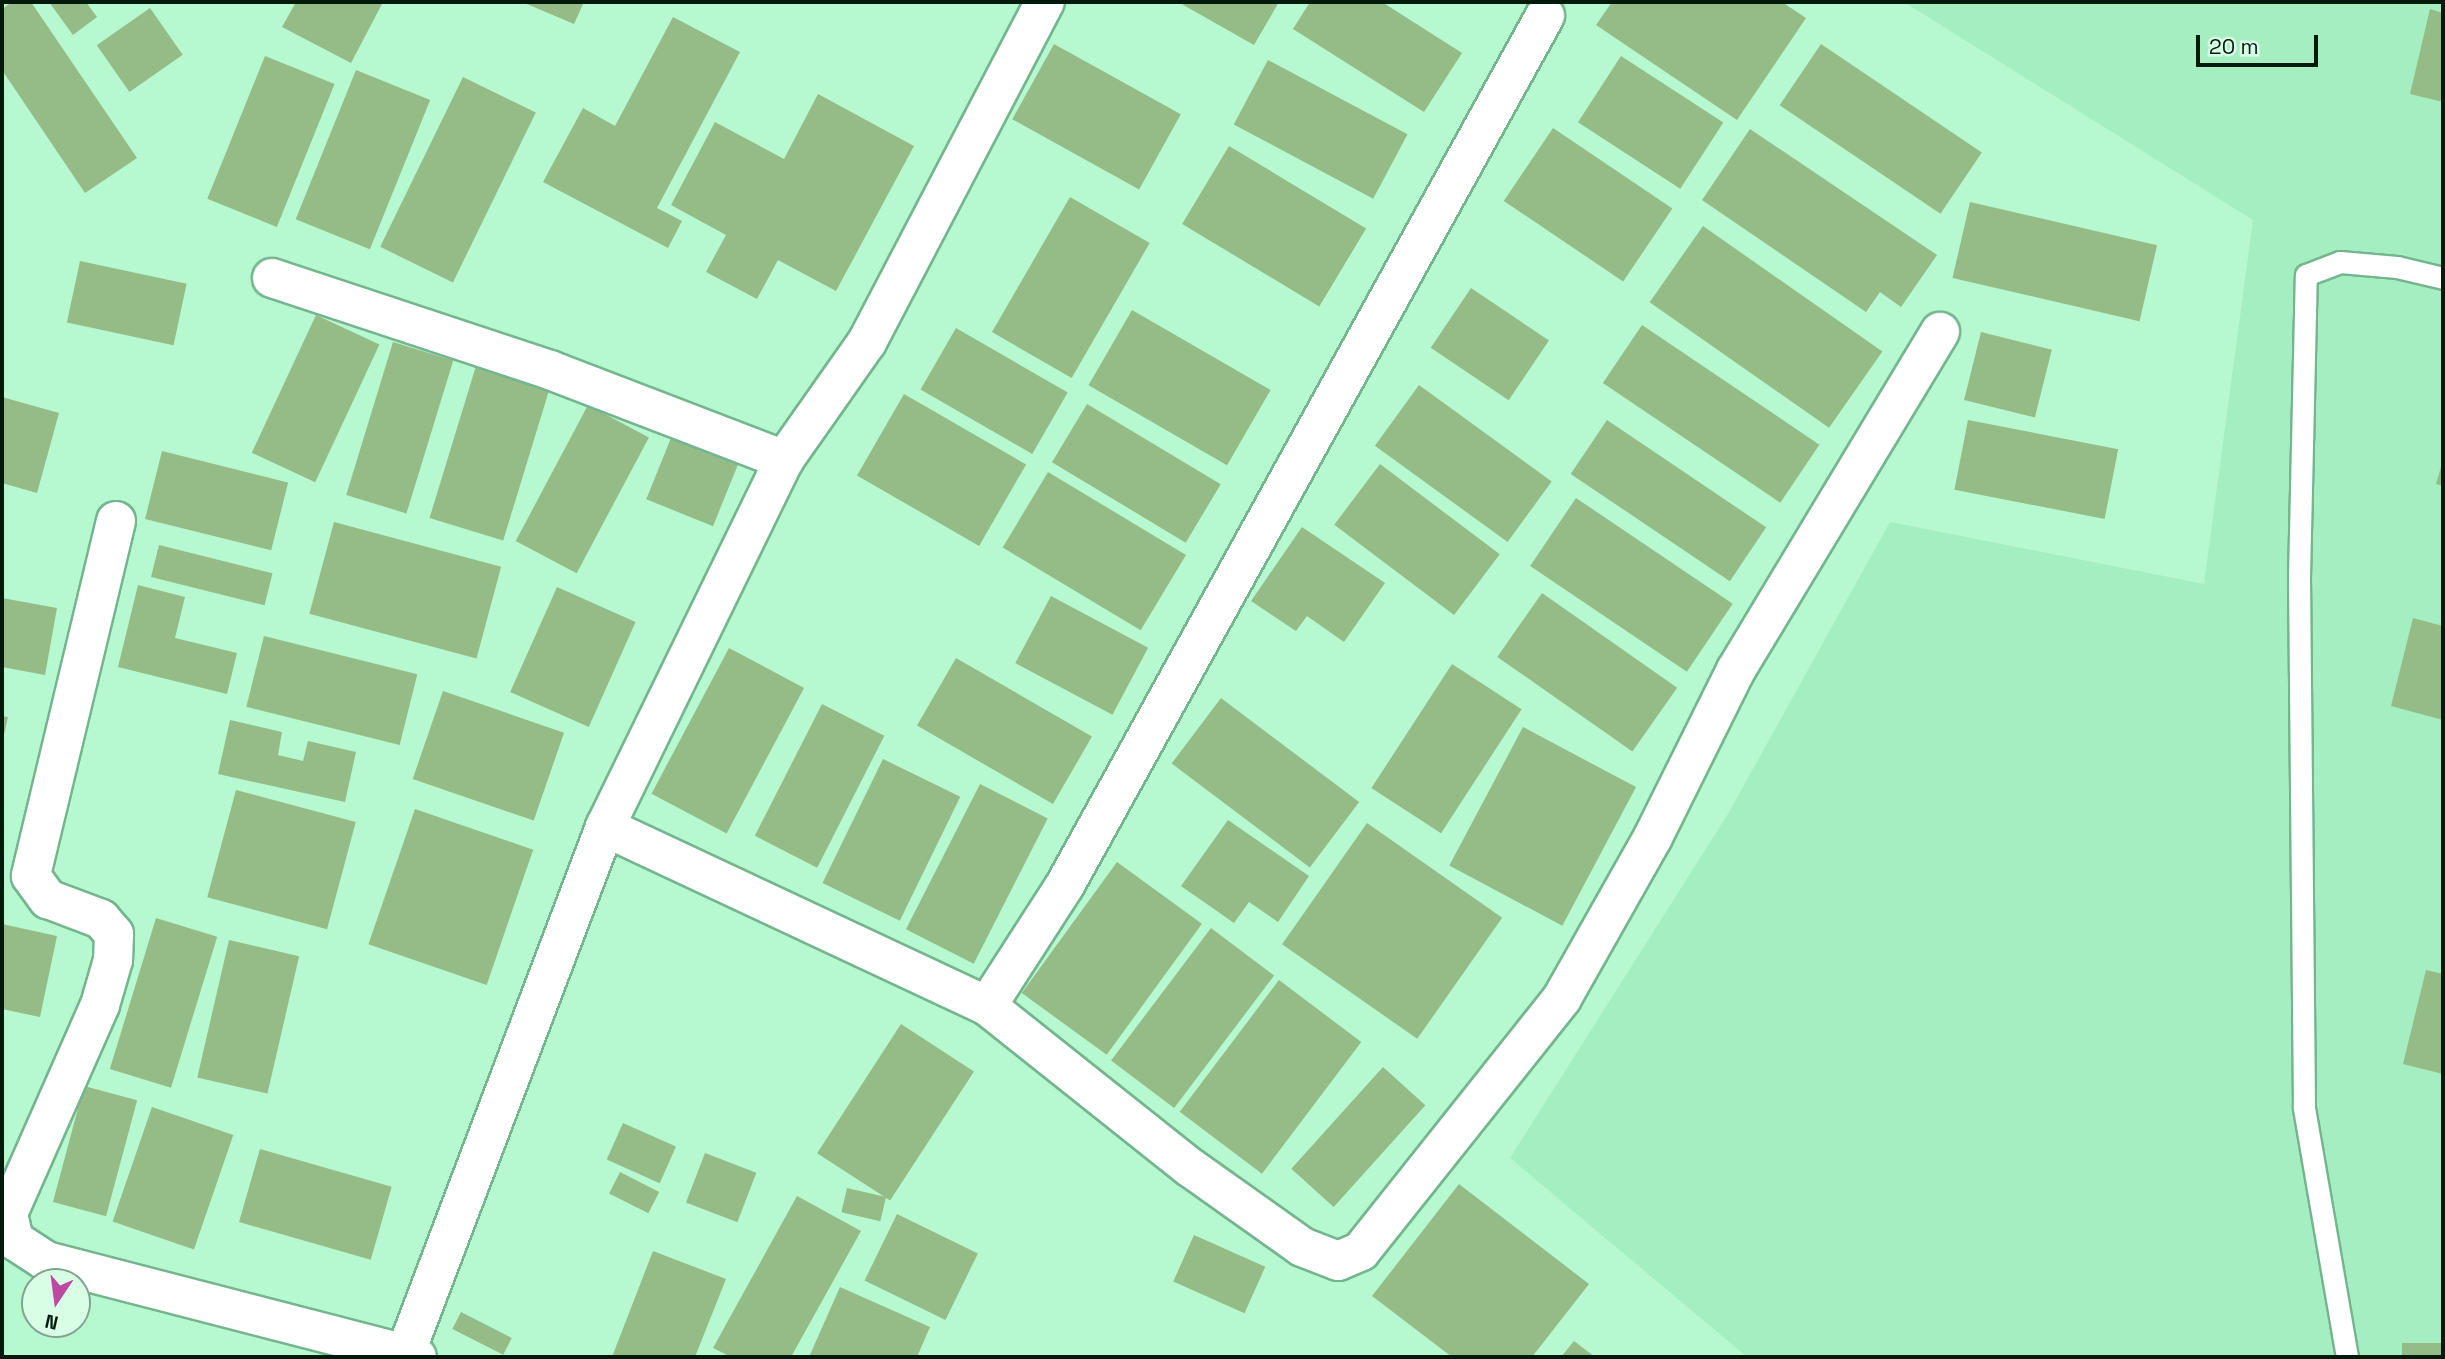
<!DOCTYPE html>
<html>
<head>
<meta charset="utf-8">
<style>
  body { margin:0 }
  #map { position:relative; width:2445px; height:1359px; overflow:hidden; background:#b6f8cf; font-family:"Space Grotesk",sans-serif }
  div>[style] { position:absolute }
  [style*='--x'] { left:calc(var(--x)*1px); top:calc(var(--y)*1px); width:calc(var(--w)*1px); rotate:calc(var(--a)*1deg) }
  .built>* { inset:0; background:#a4eec1 }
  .building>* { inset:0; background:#95bc86; transform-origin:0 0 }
  .roads { filter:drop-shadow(2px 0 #74b58e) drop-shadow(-2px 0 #74b58e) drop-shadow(0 2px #74b58e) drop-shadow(0 -2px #74b58e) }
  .lane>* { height:21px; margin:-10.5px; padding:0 10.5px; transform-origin:10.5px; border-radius:10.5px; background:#fff }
  .street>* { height:38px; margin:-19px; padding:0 19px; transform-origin:19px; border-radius:19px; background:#fff }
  span { translate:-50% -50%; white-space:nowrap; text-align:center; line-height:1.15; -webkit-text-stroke:5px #d8fee6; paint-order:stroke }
  .frame { position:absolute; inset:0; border:4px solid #011a0c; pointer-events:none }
  .north { position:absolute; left:21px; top:1268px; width:70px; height:70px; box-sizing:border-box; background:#d8fee6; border:2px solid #82a38f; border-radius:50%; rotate:193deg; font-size:19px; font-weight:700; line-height:28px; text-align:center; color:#011a0c }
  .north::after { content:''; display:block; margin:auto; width:24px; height:32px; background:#bc49a2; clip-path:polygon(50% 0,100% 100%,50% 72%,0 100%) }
  .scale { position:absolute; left:2196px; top:35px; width:122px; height:32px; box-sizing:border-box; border:4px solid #011a0c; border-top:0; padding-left:9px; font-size:21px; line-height:24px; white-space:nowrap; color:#011a0c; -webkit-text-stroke:5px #d8fee6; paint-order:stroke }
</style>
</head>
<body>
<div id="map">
  <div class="built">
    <div style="clip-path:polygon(1904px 2px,2443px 2px,2443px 1357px,1747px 1357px,1510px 1158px,1728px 814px,1890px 522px,2204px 584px,2253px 220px)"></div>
  </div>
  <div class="building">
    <div style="clip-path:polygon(12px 2px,31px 2px,137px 158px,85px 193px,2px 70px,2px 9px)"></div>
    <div style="clip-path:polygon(49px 2px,86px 2px,97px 17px,73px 35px)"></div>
    <div style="clip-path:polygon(296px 2px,383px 2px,351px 63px,282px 27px)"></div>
    <div style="clip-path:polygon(522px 2px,584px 2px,574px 24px)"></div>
    <div style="clip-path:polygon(1178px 2px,1279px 2px,1254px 45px)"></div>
    <div style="clip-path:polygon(1310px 2px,1382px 2px,1462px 53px,1424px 112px,1293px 29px)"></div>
    <div style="clip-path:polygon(1612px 2px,1782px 2px,1806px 18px,1737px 120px,1596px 25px)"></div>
    <div style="left:150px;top:8px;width:57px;height:65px;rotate:55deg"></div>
    <div style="clip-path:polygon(2430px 9px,2443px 13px,2443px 102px,2410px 94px)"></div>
    <div style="clip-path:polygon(673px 17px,740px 52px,657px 208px,682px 221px,668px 248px,543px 182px,583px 108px,615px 126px)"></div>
    <div style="left:1054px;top:44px;width:145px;height:86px;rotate:29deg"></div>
    <div style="left:1821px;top:44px;width:194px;height:74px;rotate:34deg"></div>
    <div style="left:265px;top:56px;width:75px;height:154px;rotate:22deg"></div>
    <div style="left:1621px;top:56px;width:122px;height:79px;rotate:33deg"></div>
    <div style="left:1268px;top:60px;width:158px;height:73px;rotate:28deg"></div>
    <div style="left:356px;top:70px;width:80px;height:161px;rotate:22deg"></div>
    <div style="left:463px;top:77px;width:81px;height:189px;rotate:26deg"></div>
    <div style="clip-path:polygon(818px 94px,914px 146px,836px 291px,778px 260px,757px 299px,706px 272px,726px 235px,671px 205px,715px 122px,784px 159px)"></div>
    <div style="left:1553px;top:128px;width:144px;height:88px;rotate:34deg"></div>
    <div style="clip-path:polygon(1750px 129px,1937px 255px,1901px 307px,1880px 292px,1866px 312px,1702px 200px)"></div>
    <div style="left:1229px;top:146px;width:160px;height:91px;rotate:31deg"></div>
    <div style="left:1070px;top:197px;width:92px;height:156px;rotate:30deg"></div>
    <div style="left:1970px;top:202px;width:192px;height:78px;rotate:13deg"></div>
    <div style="left:1703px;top:226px;width:219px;height:93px;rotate:35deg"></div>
    <div style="left:80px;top:261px;width:109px;height:63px;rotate:12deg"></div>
    <div style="left:1471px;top:288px;width:94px;height:72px;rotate:34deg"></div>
    <div style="left:1132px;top:310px;width:160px;height:87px;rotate:30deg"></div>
    <div style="left:316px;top:315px;width:70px;height:152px;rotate:25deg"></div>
    <div style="left:1642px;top:325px;width:214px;height:70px;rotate:34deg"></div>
    <div style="left:956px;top:328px;width:129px;height:71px;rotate:30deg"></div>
    <div style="left:1981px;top:332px;width:73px;height:70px;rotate:14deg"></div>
    <div style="left:393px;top:342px;width:63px;height:160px;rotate:17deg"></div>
    <div style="left:476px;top:366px;width:77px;height:159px;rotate:17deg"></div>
    <div style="left:1419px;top:385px;width:164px;height:75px;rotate:36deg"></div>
    <div style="left:904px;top:394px;width:141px;height:94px;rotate:30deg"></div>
    <div style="clip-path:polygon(2px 397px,59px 413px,37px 493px,2px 483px)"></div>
    <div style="left:1087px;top:404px;width:156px;height:68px;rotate:31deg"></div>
    <div style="left:588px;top:405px;width:69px;height:154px;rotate:28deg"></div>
    <div style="left:1607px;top:420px;width:192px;height:65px;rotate:34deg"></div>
    <div style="left:1968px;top:420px;width:153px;height:71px;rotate:11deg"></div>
    <div style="left:671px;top:438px;width:72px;height:66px;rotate:22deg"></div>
    <div style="left:162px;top:451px;width:130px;height:70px;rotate:14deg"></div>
    <div style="clip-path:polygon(2443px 460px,2443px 486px,2436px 484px)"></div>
    <div style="left:1380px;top:464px;width:150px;height:76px;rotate:37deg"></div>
    <div style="left:1048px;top:472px;width:161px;height:88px;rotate:31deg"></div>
    <div style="left:1576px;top:498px;width:189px;height:82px;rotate:34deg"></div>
    <div style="left:334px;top:522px;width:173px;height:95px;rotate:15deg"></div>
    <div style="clip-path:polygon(1302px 527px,1385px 583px,1344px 642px,1307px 616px,1296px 631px,1251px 601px)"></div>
    <div style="left:159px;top:545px;width:117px;height:33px;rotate:14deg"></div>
    <div style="clip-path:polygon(138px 585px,185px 597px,175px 638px,237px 653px,227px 694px,118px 667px)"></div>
    <div style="left:557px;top:587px;width:86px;height:115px;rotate:24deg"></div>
    <div style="left:1542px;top:593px;width:165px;height:78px;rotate:35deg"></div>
    <div style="left:1051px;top:596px;width:110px;height:76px;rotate:28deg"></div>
    <div style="clip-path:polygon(2px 598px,57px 608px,45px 675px,2px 667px)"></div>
    <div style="clip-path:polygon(2413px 618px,2443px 626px,2443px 720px,2391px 706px)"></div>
    <div style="left:264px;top:636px;width:158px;height:73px;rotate:14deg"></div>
    <div style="left:729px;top:648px;width:85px;height:165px;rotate:28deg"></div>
    <div style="left:956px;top:658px;width:157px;height:78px;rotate:30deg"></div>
    <div style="left:1452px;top:664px;width:83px;height:148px;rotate:33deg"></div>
    <div style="left:443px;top:691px;width:128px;height:93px;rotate:19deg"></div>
    <div style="left:1221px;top:698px;width:173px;height:82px;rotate:37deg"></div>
    <div style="left:822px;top:704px;width:70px;height:148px;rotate:27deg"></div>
    <div style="clip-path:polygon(2px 716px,8px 717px,3px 739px,2px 739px)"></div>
    <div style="clip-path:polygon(230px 720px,282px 732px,278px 755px,303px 761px,308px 741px,356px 752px,345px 802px,218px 774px)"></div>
    <div style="left:1523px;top:727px;width:128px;height:157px;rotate:28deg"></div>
    <div style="left:883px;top:759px;width:86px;height:138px;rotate:26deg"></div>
    <div style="left:980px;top:784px;width:76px;height:163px;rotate:27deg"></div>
    <div style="left:236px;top:790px;width:124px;height:111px;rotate:15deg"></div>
    <div style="left:415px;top:809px;width:125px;height:143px;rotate:19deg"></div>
    <div style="clip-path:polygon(1228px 820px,1309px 876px,1278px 922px,1249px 902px,1234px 923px,1181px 886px)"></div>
    <div style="left:1367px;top:823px;width:165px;height:148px;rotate:35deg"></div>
    <div style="left:1117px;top:862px;width:105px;height:162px;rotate:36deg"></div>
    <div style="left:156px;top:918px;width:64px;height:158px;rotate:17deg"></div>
    <div style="clip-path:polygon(2px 924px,57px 936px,40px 1017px,2px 1009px)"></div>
    <div style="left:1211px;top:928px;width:79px;height:166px;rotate:37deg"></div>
    <div style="left:229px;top:940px;width:72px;height:141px;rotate:13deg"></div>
    <div style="clip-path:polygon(2426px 970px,2443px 974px,2443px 1074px,2403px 1064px)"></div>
    <div style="left:1279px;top:980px;width:103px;height:165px;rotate:37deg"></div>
    <div style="left:901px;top:1024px;width:87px;height:154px;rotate:33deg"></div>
    <div style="left:1383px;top:1067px;width:57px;height:137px;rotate:42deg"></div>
    <div style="left:84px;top:1086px;width:55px;height:120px;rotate:15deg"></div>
    <div style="left:152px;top:1107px;width:86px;height:121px;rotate:19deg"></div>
    <div style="left:623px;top:1123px;width:58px;height:40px;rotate:24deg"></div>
    <div style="left:260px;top:1149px;width:137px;height:76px;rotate:16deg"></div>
    <div style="left:705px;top:1153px;width:55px;height:53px;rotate:21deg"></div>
    <div style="left:620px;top:1172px;width:44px;height:24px;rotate:27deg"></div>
    <div style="clip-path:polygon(1459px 1184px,1589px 1284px,1532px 1357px,1452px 1357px,1372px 1296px)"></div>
    <div style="left:847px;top:1188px;width:40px;height:25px;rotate:13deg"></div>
    <div style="clip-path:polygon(797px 1196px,861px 1231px,791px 1357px,731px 1357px,713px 1348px)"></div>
    <div style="left:897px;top:1214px;width:90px;height:74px;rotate:26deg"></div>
    <div style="left:1194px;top:1235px;width:78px;height:51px;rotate:24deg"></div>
    <div style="clip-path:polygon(653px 1251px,726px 1279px,695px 1357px,612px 1357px)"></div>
    <div style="clip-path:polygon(840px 1287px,930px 1327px,917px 1357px,809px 1357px)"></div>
    <div style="left:461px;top:1312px;width:57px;height:19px;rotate:27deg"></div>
    <div style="clip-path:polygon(1574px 1341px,1595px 1357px,1561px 1357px)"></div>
    <div style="left:2443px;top:1343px;width:14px;height:41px;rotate:90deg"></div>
  </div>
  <div class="roads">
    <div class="lane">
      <div style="--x:2347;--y:1357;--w:254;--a:-99.8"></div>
      <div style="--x:2304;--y:1107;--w:530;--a:-90.54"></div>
      <div style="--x:2299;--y:577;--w:302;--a:-88.7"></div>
      <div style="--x:2306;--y:275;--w:36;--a:-21"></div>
      <div style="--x:2340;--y:262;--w:57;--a:5"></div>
      <div style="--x:2397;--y:267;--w:47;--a:13.4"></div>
    </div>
    <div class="street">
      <div style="--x:272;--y:278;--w:293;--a:18.3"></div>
      <div style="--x:550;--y:370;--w:251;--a:21"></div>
      <div style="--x:116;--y:521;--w:365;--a:103.5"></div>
      <div style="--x:31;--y:876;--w:29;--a:54"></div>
      <div style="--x:48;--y:899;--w:57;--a:20.7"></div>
      <div style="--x:101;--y:919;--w:20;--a:49"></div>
      <div style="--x:114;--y:934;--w:26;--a:92"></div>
      <div style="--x:113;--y:960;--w:47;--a:106.1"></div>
      <div style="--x:100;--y:1005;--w:228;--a:113.8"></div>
      <div style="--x:8;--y:1214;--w:27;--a:77"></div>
      <div style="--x:14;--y:1240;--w:38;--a:33"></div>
      <div style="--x:46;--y:1261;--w:383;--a:14.5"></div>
      <div style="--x:605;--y:827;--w:422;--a:25.1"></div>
      <div style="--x:987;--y:1006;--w:260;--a:38.5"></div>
      <div style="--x:1191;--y:1168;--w:136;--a:35.4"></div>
      <div style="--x:1302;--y:1247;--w:39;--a:21"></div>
      <div style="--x:1338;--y:1261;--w:25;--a:-23"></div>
      <div style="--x:1361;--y:1251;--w:323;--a:-51.5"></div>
      <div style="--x:1562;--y:998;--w:185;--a:-60.5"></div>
      <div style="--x:1653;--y:837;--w:186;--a:-63.6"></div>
      <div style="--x:1736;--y:670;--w:395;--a:-58.9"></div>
      <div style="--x:987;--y:1006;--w:144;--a:-57.2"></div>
      <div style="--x:1065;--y:885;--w:993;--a:-61.09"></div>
      <div style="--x:404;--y:1357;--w:567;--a:-69.23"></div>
      <div style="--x:605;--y:827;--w:408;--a:-64"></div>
      <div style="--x:784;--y:460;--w:144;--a:-54.9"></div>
      <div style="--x:867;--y:342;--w:384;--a:-62.4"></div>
    </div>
  </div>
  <div class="frame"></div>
  <div class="north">N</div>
  <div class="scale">20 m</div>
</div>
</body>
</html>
